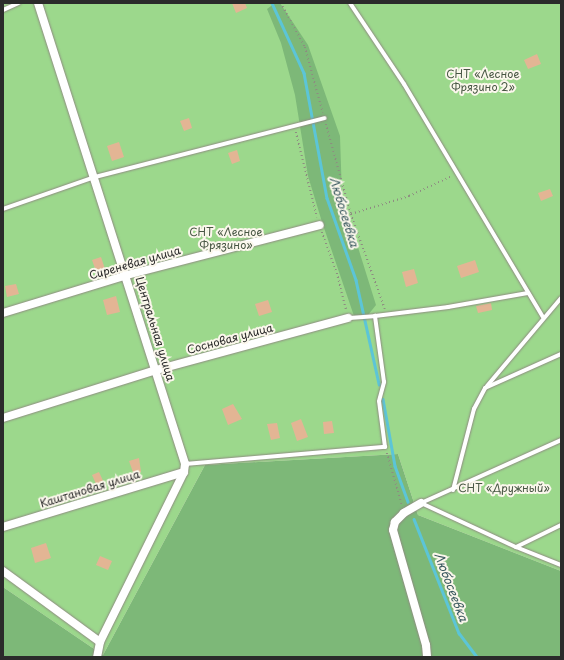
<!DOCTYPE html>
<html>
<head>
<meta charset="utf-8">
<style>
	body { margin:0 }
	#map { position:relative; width:564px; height:660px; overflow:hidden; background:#f2edd7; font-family:"Playpen Sans",sans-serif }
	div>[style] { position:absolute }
	.green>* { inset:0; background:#9cd88c }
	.forest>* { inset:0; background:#7db878 }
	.stream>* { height:2.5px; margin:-1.25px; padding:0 1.25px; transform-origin:1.25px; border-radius:1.25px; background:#5cc5d7 }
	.building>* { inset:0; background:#e3b594 }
	.path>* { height:1.5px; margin-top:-0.75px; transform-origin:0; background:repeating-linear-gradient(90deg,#8e8c81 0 1px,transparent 0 4px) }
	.roads { filter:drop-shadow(0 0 1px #8e8c81) drop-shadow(0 0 1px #8e8c81) }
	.service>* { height:4px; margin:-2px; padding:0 2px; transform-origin:2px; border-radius:2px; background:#fff }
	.minor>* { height:8px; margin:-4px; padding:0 4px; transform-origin:4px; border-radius:4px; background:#fff }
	span { translate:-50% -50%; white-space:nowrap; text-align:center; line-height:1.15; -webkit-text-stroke:4px #fbf7ec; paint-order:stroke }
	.park-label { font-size:11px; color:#475643 }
	.street-label { font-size:11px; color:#2b2b2b }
	.water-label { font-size:12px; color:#3a595f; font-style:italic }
	.frame { position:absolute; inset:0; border:4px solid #2b2b2b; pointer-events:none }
</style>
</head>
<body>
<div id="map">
	<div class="green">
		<i style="clip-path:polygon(3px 3px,561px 3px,561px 571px,418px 515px,398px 454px,205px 465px,103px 655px,3px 587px)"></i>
	</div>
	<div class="forest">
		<i style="clip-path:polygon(275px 3px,280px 3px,308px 45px,340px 136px,342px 196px,376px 305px,368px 315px,354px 316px,322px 222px,308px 176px,295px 95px,281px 43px,267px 9px)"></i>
		<i style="clip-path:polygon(398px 454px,418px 515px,561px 571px,561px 657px,3px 657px,3px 587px,103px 655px,205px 465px)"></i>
	</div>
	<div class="stream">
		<i style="left:272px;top:3px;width:77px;rotate:65.4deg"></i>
		<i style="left:304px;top:73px;width:127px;rotate:79.6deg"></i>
		<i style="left:327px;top:198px;width:87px;rotate:70.5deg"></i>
		<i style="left:356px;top:280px;width:107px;rotate:77.5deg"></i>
		<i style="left:383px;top:399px;width:68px;rotate:79.8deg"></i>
		<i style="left:395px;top:466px;width:38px;rotate:70deg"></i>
		<i style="left:414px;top:519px;width:123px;rotate:68.5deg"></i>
		<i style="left:459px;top:633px;width:30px;rotate:53deg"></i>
	</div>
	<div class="building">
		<i style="clip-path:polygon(232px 3px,245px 3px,247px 8px,236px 13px)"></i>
		<i style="clip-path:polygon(537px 54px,541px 64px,528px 69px,524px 60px)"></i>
		<i style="clip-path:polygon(189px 118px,192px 128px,184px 131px,180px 121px)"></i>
		<i style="clip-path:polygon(119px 142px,124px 157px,112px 161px,107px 146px)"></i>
		<i style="clip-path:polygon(237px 150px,240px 161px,232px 164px,228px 153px)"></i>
		<i style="clip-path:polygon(550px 189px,553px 196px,541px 201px,538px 193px)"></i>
		<i style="clip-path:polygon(101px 257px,105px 269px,96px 271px,92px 260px)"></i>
		<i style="clip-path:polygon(475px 260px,479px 272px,461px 278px,457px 266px)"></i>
		<i style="clip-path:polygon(414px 269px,418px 283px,406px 287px,402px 272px)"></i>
		<i style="clip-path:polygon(16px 284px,19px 294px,7px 297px,5px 286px)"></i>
		<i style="clip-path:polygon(116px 296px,120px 312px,107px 315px,103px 300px)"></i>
		<i style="clip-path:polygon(268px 300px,272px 312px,259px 316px,255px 304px)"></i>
		<i style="clip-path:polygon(491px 303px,492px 310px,478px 313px,476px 306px)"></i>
		<i style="clip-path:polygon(233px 404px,242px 419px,228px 425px,222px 409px)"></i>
		<i style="clip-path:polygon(301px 419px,308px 437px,297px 441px,291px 423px)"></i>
		<i style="clip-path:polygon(332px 421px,334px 433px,324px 434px,323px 422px)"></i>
		<i style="clip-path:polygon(277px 423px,280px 438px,271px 440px,267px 424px)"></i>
		<i style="clip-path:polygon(139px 458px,141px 472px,134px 475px,129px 461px)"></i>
		<i style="clip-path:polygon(99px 472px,104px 483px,97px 486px,92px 475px)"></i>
		<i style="clip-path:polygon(46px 543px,51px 558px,35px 563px,31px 548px)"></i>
		<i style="clip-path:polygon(100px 556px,112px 561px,108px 570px,96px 565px)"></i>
	</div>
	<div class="path">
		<i style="left:281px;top:3px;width:50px;rotate:61.4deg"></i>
		<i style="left:305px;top:47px;width:68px;rotate:74.7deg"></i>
		<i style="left:326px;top:124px;width:93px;rotate:74.5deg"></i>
		<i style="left:351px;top:214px;width:101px;rotate:70.3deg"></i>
		<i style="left:296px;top:132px;width:88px;rotate:76.1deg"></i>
		<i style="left:351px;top:214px;width:61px;rotate:-17.2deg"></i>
		<i style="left:409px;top:196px;width:47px;rotate:-24.9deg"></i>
		<i style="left:322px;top:232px;width:44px;rotate:69.9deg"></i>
		<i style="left:337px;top:273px;width:38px;rotate:76deg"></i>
		<i style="left:387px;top:453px;width:54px;rotate:73.9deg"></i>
	</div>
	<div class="roads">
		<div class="service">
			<i style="left:350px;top:3px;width:97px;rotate:56.3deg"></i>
			<i style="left:404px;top:84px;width:271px;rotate:59.2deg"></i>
			<i style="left:3px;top:10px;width:17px;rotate:-24deg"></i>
			<i style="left:3px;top:209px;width:97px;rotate:-19.2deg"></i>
			<i style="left:95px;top:177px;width:237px;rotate:-14.4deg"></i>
			<i style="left:348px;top:318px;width:27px;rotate:-4deg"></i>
			<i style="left:487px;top:386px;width:115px;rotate:-49.9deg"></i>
			<i style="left:185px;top:464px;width:201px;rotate:-4.9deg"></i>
			<i style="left:385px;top:447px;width:46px;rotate:-97.4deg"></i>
			<i style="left:379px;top:401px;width:20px;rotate:-75deg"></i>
			<i style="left:384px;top:382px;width:67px;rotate:-97.8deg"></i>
			<i style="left:375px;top:316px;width:74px;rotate:-7deg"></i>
			<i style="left:448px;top:307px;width:81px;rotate:-9.9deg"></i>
			<i style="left:453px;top:490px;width:84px;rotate:-75.5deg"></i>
			<i style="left:474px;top:409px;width:24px;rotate:-62deg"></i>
			<i style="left:485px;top:388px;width:83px;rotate:-24.1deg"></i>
			<i style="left:421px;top:503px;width:154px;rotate:-24.2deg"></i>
			<i style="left:421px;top:503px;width:105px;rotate:24.9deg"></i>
			<i style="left:561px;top:525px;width:50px;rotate:153.9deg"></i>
			<i style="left:516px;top:547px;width:48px;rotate:21.8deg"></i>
		</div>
		<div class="minor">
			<i style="left:38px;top:3px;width:484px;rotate:72.3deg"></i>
			<i style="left:185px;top:464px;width:8px;rotate:97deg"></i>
			<i style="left:184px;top:472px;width:190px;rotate:116.3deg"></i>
			<i style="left:100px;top:642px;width:15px;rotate:101deg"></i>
			<i style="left:3px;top:313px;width:130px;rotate:-17deg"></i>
			<i style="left:127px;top:275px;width:199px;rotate:-14.5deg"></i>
			<i style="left:3px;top:418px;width:160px;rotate:-17.4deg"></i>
			<i style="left:156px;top:370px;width:199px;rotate:-15.2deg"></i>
			<i style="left:421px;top:503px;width:20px;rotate:150deg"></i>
			<i style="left:404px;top:513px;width:13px;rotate:135deg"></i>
			<i style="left:395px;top:522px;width:8px;rotate:104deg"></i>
			<i style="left:393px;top:530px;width:120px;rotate:74deg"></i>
			<i style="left:426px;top:645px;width:12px;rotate:85deg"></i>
			<i style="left:3px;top:527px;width:189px;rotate:-16.9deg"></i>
			<i style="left:3px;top:571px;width:120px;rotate:36.2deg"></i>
		</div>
	</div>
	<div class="park-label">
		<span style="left:483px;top:81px">СНТ «Лесное<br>Фрязино 2»</span>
		<span style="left:226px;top:239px">СНТ «Лесное<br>Фрязино»</span>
		<span style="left:504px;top:488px">СНТ «Дружный»</span>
	</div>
	<div class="street-label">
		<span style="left:135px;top:263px;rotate:-16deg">Сиреневая улица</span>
		<span style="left:155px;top:329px;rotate:73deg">Центральная улица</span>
		<span style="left:230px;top:339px;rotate:-15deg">Сосновая улица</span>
		<span style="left:90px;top:489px;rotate:-17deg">Каштановая улица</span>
	</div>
	<div class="water-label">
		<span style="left:344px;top:212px;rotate:73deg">Любосеевка</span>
		<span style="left:451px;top:587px;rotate:69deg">Любосеевка</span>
	</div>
	<div class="frame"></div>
</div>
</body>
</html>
